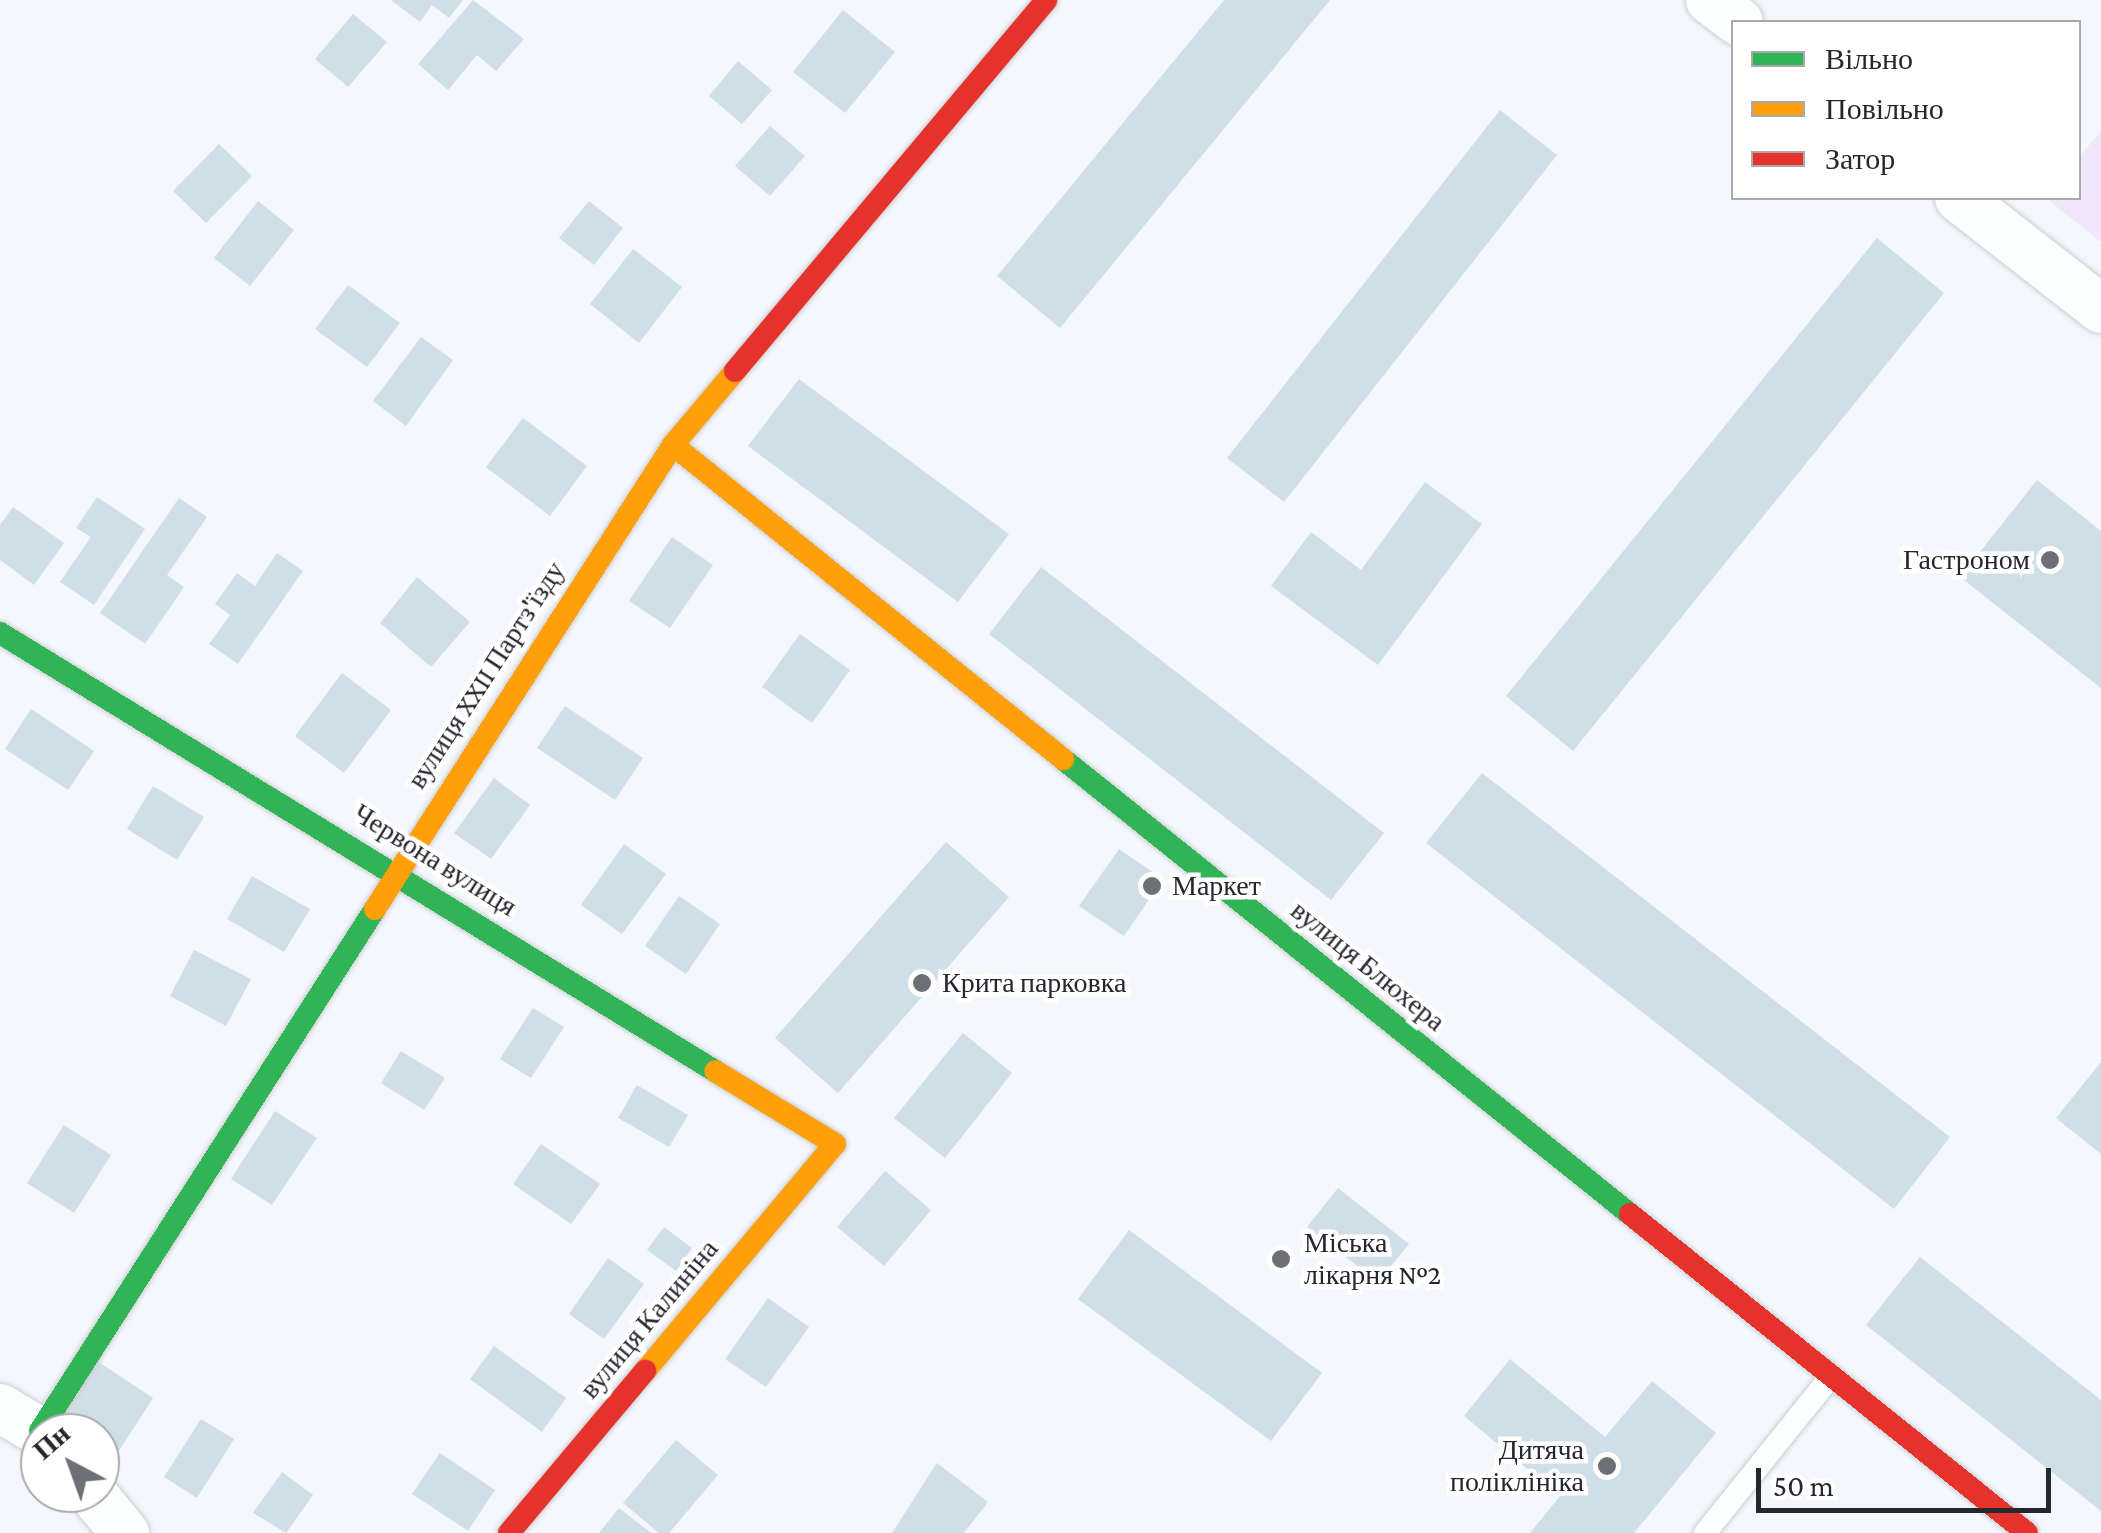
<!DOCTYPE html>
<html>
<head>
<meta charset="utf-8">
<style>
	body { margin:0 }
	#map { position:relative; width:2101px; height:1533px; overflow:hidden; background:#f4f7fb; font-family:"Crimson Pro",serif }
	div>[style] { position:absolute }
	.green>* { inset:0; background:#f1e7fa }
	.building>* { inset:0; background:#d0dee8 }
	.roads { filter:drop-shadow(0 0 2px #cbced2) drop-shadow(0 0 2px #cbced2) }
	.lane>* { height:22px; margin:-11px; padding:0 11px; transform-origin:11px; border-radius:11px; background:#fdfefe }
	.street>* { height:48px; margin:-24px; padding:0 24px; transform-origin:24px; border-radius:24px; background:#fdfefe }
	.fast>* { height:22px; margin:-11px; padding:0 11px; transform-origin:11px; border-radius:11px; background:#30b455 }
	.slow>* { height:22px; margin:-11px; padding:0 11px; transform-origin:11px; border-radius:11px; background:#ff9f0a }
	.jam>* { height:22px; margin:-11px; padding:0 11px; transform-origin:11px; border-radius:11px; background:#e5322d }
	.dots>* { width:28px; height:28px; translate:-50% -50%; box-sizing:border-box; border:5px solid #fff; border-radius:50% }
	span { translate:-50% -50%; white-space:nowrap; text-align:center; line-height:1.15; -webkit-text-stroke:9px #fff; paint-order:stroke }
	.poi-label { font-size:28px; color:#24272c }
	.right { translate:-100% -50%; text-align:right }
	.left { translate:0 -50%; text-align:left }
	.street-label { font-size:28px; color:#24272c }
	.legend { position:absolute; left:1731px; top:20px; width:350px; height:180px; box-sizing:border-box; background:#fff; border:2px solid #a7a9ab; margin:0; padding:12px 18px; list-style:none; font-size:30px; color:#24272c }
	.legend li { display:flex; align-items:center; gap:20px; height:50px }
	.legend b { width:50px; border:2px solid #a7a9ab }
	.north { position:absolute; left:20px; top:1413px; width:100px; height:100px; box-sizing:border-box; background:#fff; border:2px solid #a7a9ab; border-radius:50%; rotate:319deg; font-size:28px; font-weight:700; line-height:40px; text-align:center; color:#24272c }
	.north::after { content:''; display:block; margin:auto; width:35px; height:45px; background:#6d7074; clip-path:polygon(50% 0,100% 100%,50% 72%,0 100%) }
	.scale { position:absolute; left:1756px; top:1468px; width:295px; height:45px; box-sizing:border-box; border:5px solid #24272c; border-top:0; padding-left:12px; font-size:30px; line-height:35px; white-space:nowrap; color:#24272c; -webkit-text-stroke:8px #fff; paint-order:stroke }
</style>
</head>
<body>
<div id="map">
	<div class="green">
		<i style="clip-path:polygon(2101px 130px,2101px 242px,2046px 198px,2078px 198px,2079px 158px)"></i>
	</div>
	<div class="building">
		<i style="clip-path:polygon(391px 0,463px 0,449px 18px,432px 5px,420px 22px)"></i>
		<i style="clip-path:polygon(473px 0,524px 39px,496px 71px,477px 55px,448px 90px,418px 64px)"></i>
		<i style="clip-path:polygon(1224px 0,1330px 0,1060px 328px,997px 276px)"></i>
		<i style="clip-path:polygon(843px 10px,895px 52px,845px 113px,793px 72px)"></i>
		<i style="clip-path:polygon(353px 14px,387px 42px,348px 87px,315px 59px)"></i>
		<i style="clip-path:polygon(738px 61px,772px 90px,742px 124px,709px 96px)"></i>
		<i style="clip-path:polygon(1500px 110px,1557px 155px,1284px 502px,1227px 458px)"></i>
		<i style="clip-path:polygon(770px 126px,805px 156px,770px 196px,735px 166px)"></i>
		<i style="clip-path:polygon(219px 144px,252px 176px,206px 223px,173px 191px)"></i>
		<i style="clip-path:polygon(258px 201px,294px 230px,250px 286px,214px 258px)"></i>
		<i style="clip-path:polygon(589px 201px,623px 228px,594px 265px,559px 238px)"></i>
		<i style="clip-path:polygon(1877px 238px,1944px 293px,1573px 751px,1506px 696px)"></i>
		<i style="clip-path:polygon(633px 249px,682px 287px,639px 343px,590px 304px)"></i>
		<i style="clip-path:polygon(348px 285px,400px 323px,367px 367px,315px 329px)"></i>
		<i style="clip-path:polygon(421px 337px,453px 360px,406px 426px,373px 401px)"></i>
		<i style="clip-path:polygon(799px 379px,1009px 534px,958px 602px,748px 446px)"></i>
		<i style="clip-path:polygon(523px 418px,587px 466px,550px 516px,486px 467px)"></i>
		<i style="clip-path:polygon(2037px 480px,2101px 531px,2101px 688px,1960px 577px)"></i>
		<i style="clip-path:polygon(1425px 482px,1482px 524px,1378px 665px,1271px 586px,1311px 532px,1361px 570px)"></i>
		<i style="clip-path:polygon(97px 497px,145px 529px,94px 605px,60px 582px,91px 537px,76px 528px)"></i>
		<i style="clip-path:polygon(179px 498px,207px 517px,167px 575px,184px 587px,145px 644px,100px 613px)"></i>
		<i style="clip-path:polygon(13px 507px,64px 543px,34px 585px,0 560px,0 525px)"></i>
		<i style="clip-path:polygon(672px 537px,713px 565px,670px 628px,629px 601px)"></i>
		<i style="clip-path:polygon(277px 553px,303px 571px,238px 664px,209px 644px,230px 615px,215px 604px,237px 573px,255px 586px)"></i>
		<i style="clip-path:polygon(1041px 567px,1384px 833px,1331px 900px,989px 634px)"></i>
		<i style="clip-path:polygon(417px 577px,470px 622px,431px 667px,380px 623px)"></i>
		<i style="clip-path:polygon(800px 634px,850px 670px,812px 723px,762px 687px)"></i>
		<i style="clip-path:polygon(342px 673px,391px 710px,344px 773px,295px 736px)"></i>
		<i style="clip-path:polygon(565px 706px,643px 758px,615px 800px,537px 748px)"></i>
		<i style="clip-path:polygon(31px 709px,94px 751px,68px 790px,5px 749px)"></i>
		<i style="clip-path:polygon(1482px 773px,1950px 1137px,1894px 1209px,1426px 843px)"></i>
		<i style="clip-path:polygon(494px 778px,530px 805px,491px 859px,454px 833px)"></i>
		<i style="clip-path:polygon(153px 786px,204px 817px,177px 860px,127px 829px)"></i>
		<i style="clip-path:polygon(946px 842px,1009px 897px,838px 1093px,775px 1038px)"></i>
		<i style="clip-path:polygon(624px 844px,666px 874px,622px 934px,581px 905px)"></i>
		<i style="clip-path:polygon(1119px 849px,1163px 879px,1124px 936px,1079px 906px)"></i>
		<i style="clip-path:polygon(252px 876px,310px 909px,284px 952px,227px 919px)"></i>
		<i style="clip-path:polygon(679px 896px,720px 924px,686px 974px,645px 946px)"></i>
		<i style="clip-path:polygon(194px 950px,251px 979px,226px 1026px,170px 996px)"></i>
		<i style="clip-path:polygon(533px 1008px,564px 1027px,531px 1078px,500px 1059px)"></i>
		<i style="clip-path:polygon(963px 1033px,1012px 1073px,945px 1158px,894px 1118px)"></i>
		<i style="clip-path:polygon(401px 1051px,445px 1078px,424px 1110px,381px 1083px)"></i>
		<i style="clip-path:polygon(2101px 1062px,2101px 1154px,2056px 1118px)"></i>
		<i style="clip-path:polygon(637px 1085px,688px 1115px,669px 1147px,618px 1118px)"></i>
		<i style="clip-path:polygon(275px 1111px,317px 1138px,272px 1205px,231px 1179px)"></i>
		<i style="clip-path:polygon(64px 1125px,111px 1155px,74px 1213px,27px 1183px)"></i>
		<i style="clip-path:polygon(541px 1144px,600px 1184px,571px 1224px,513px 1184px)"></i>
		<i style="clip-path:polygon(885px 1171px,931px 1210px,884px 1266px,837px 1227px)"></i>
		<i style="clip-path:polygon(1338px 1188px,1409px 1244px,1378px 1282px,1307px 1227px)"></i>
		<i style="clip-path:polygon(664px 1227px,692px 1248px,676px 1271px,647px 1250px)"></i>
		<i style="clip-path:polygon(1129px 1230px,1322px 1373px,1271px 1441px,1078px 1299px)"></i>
		<i style="clip-path:polygon(1920px 1257px,2101px 1400px,2101px 1511px,1866px 1325px)"></i>
		<i style="clip-path:polygon(608px 1258px,644px 1284px,604px 1339px,569px 1314px)"></i>
		<i style="clip-path:polygon(768px 1298px,809px 1327px,766px 1387px,725px 1359px)"></i>
		<i style="clip-path:polygon(494px 1346px,566px 1398px,542px 1432px,470px 1379px)"></i>
		<i style="clip-path:polygon(1510px 1359px,1605px 1437px,1652px 1381px,1716px 1433px,1634px 1533px,1530px 1533px,1560px 1496px,1464px 1416px)"></i>
		<i style="clip-path:polygon(97px 1361px,153px 1398px,119px 1451px,63px 1415px)"></i>
		<i style="clip-path:polygon(201px 1419px,234px 1439px,197px 1498px,164px 1477px)"></i>
		<i style="clip-path:polygon(676px 1440px,718px 1475px,669px 1533px,659px 1533px,623px 1503px)"></i>
		<i style="clip-path:polygon(440px 1453px,495px 1490px,468px 1531px,412px 1494px)"></i>
		<i style="clip-path:polygon(937px 1463px,988px 1502px,964px 1533px,892px 1533px)"></i>
		<i style="clip-path:polygon(282px 1472px,313px 1495px,286px 1533px,253px 1513px)"></i>
		<i style="clip-path:polygon(619px 1508px,651px 1533px,599px 1533px)"></i>
	</div>
	<div class="roads">
		<div class="lane">
			<i style="left:1705px;top:1533px;width:198px;rotate:-51.2deg"></i>
		</div>
		<div class="street">
			<i style="left:1710px;top:0;width:36px;rotate:37deg"></i>
			<i style="left:1959px;top:198px;width:180px;rotate:38deg"></i>
			<i style="left:0;top:1408px;width:49px;rotate:30.8deg"></i>
			<i style="left:92px;top:1493px;width:52px;rotate:50.5deg"></i>
		</div>
		<div class="fast">
			<i style="left:0;top:633px;width:838px;rotate:31.49deg"></i>
			<i style="left:1063px;top:759px;width:727px;rotate:38.75deg"></i>
			<i style="left:40px;top:1431px;width:620px;rotate:-57.31deg"></i>
		</div>
		<div class="slow">
			<i style="left:673px;top:445px;width:501px;rotate:38.84deg"></i>
			<i style="left:375px;top:909px;width:551px;rotate:-57.29deg"></i>
			<i style="left:673px;top:445px;width:97px;rotate:-50deg"></i>
			<i style="left:645px;top:1371px;width:296px;rotate:-50.1deg"></i>
			<i style="left:835px;top:1144px;width:140px;rotate:-148.7deg"></i>
		</div>
		<div class="jam">
			<i style="left:735px;top:371px;width:484px;rotate:-50deg"></i>
			<i style="left:1630px;top:1214px;width:509px;rotate:38.78deg"></i>
			<i style="left:509px;top:1533px;width:212px;rotate:-50deg"></i>
		</div>
	</div>
	<div class="dots">
		<i style="left:2050px;top:560px;background:#6d7074"></i>
		<i style="left:1152px;top:886px;background:#6d7074"></i>
		<i style="left:922px;top:983px;background:#6d7074"></i>
		<i style="left:1281px;top:1259px;background:#6d7074"></i>
		<i style="left:1607px;top:1466px;background:#6d7074"></i>
	</div>
	<div class="poi-label">
		<span class="right" style="left:2030px;top:560px">Гастроном</span>
		<span class="left" style="left:1172px;top:886px">Маркет</span>
		<span class="left" style="left:942px;top:983px">Крита парковка</span>
		<span class="left" style="left:1304px;top:1259px">Міська<br>лікарня №2</span>
		<span class="right" style="left:1584px;top:1466px">Дитяча<br>поліклініка</span>
	</div>
	<div class="street-label">
		<span style="left:486px;top:675px;rotate:-57deg">вулиця XXII Партз'їзду</span>
		<span style="left:435px;top:860px;rotate:32deg">Червона вулиця</span>
		<span style="left:1368px;top:966px;rotate:39deg">вулиця Блюхера</span>
		<span style="left:649px;top:1319px;rotate:-50deg">вулиця Калиніна</span>
	</div>
	<ul class="legend">
	<li><b style="height:12px;background:#30b455"></b>Вільно</li>
	<li><b style="height:12px;background:#ff9f0a"></b>Повільно</li>
	<li><b style="height:12px;background:#e5322d"></b>Затор</li>
	</ul>
	<div class="north">Пн</div>
	<div class="scale">50 m</div>
</div>
</body>
</html>
